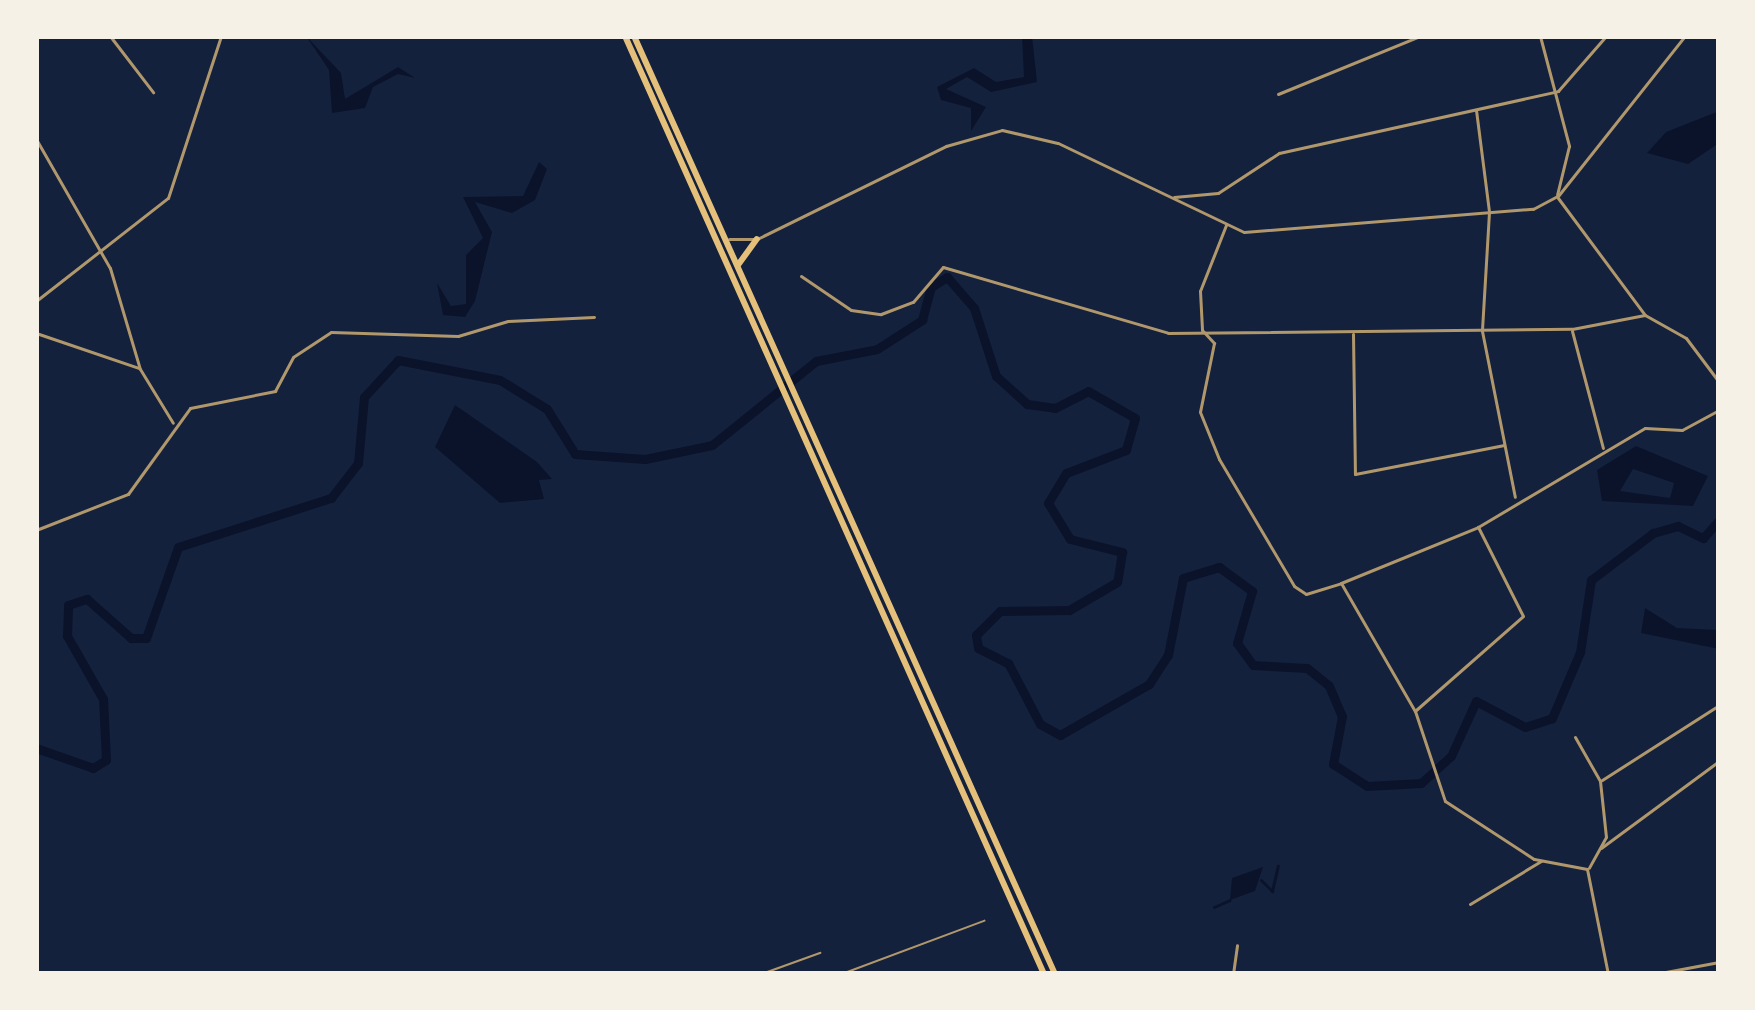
<!DOCTYPE html>
<html>
<head>
<meta charset="utf-8">
<style>
	body { margin:0 }
	#map { position:relative; width:1755px; height:1010px; overflow:hidden; background:#14213d; font-family:Manrope,sans-serif }
	div>[style] { position:absolute }
	.water>* { inset:0; background:#0b132b }
	.stream>* { height:3px; margin:-1.5px; padding:0 1.5px; transform-origin:1.5px; border-radius:1.5px; background:#0b132b }
	.river>* { height:9px; margin:-4.5px; padding:0 4.5px; transform-origin:4.5px; border-radius:4.5px; background:#0b132b }
	.service>* { height:1.5px; margin:-0.75px; padding:0 0.75px; transform-origin:0.75px; border-radius:0.75px; background:#b1986c }
	.minor>* { height:3px; margin:-1.5px; padding:0 1.5px; transform-origin:1.5px; border-radius:1.5px; background:#b1986c }
	.tertiary>* { height:3px; margin:-1.5px; padding:0 1.5px; transform-origin:1.5px; border-radius:1.5px; background:#b1986c }
	.trunk>* { height:6px; margin:-3px; padding:0 3px; transform-origin:3px; border-radius:3px; background:#e5c07b }
	span { translate:-50% -50%; white-space:nowrap; text-align:center; line-height:1.15; -webkit-text-stroke:9px #f6f1e7; paint-order:stroke }
	.frame { position:absolute; inset:0; border:39px solid #f6f1e7; pointer-events:none }
</style>
</head>
<body>
<div id="map">
	<div class="water">
		<i style="clip-path:polygon(306px 36px,341px 73px,345px 99px,398px 67px,415px 78px,398px 74px,373px 87px,365px 108px,332px 113px,329px 70px)"></i>
		<i style="clip-path:polygon(1022px 36px,1032px 36px,1037px 82px,991px 92px,967px 77px,946px 89px,986px 107px,971px 131px,971px 108px,941px 100px,937px 87px,974px 68px,996px 82px,1024px 77px)"></i>
		<i style="clip-path:polygon(1719px 111px,1719px 143px,1688px 164px,1647px 153px,1666px 132px)"></i>
		<i style="clip-path:polygon(539px 162px,547px 169px,535px 200px,512px 213px,475px 202px,492px 232px,475px 301px,465px 317px,443px 315px,437px 283px,451px 306px,466px 304px,466px 255px,483px 238px,463px 197px,523px 196px)"></i>
		<i style="clip-path:polygon(455px 405px,537px 462px,552px 479px,539px 480px,544px 499px,500px 503px,435px 447px)"></i>
		<i style="clip-path:polygon(evenodd,1636px 446px,1708px 476px,1693px 506px,1602px 501px,1597px 470px,1636px 446px,1633px 469px,1674px 483px,1670px 498px,1620px 491px,1633px 469px)"></i>
		<i style="clip-path:polygon(1645px 608px,1677px 628px,1719px 630px,1719px 649px,1641px 633px)"></i>
		<i style="clip-path:polygon(1263px 867px,1255px 891px,1230px 900px,1232px 878px)"></i>
	</div>
	<div class="stream">
		<i style="left:1261px;top:880px;width:16px;rotate:45deg"></i>
		<i style="left:1272px;top:891px;width:26px;rotate:-77deg"></i>
		<i style="left:1214px;top:907px;width:17px;rotate:-24deg"></i>
	</div>
	<div class="river">
		<i style="left:36px;top:748px;width:60px;rotate:19.3deg"></i>
		<i style="left:93px;top:768px;width:15px;rotate:-32deg"></i>
		<i style="left:106px;top:760px;width:61px;rotate:-92.8deg"></i>
		<i style="left:103px;top:699px;width:73px;rotate:-119.7deg"></i>
		<i style="left:67px;top:636px;width:31px;rotate:-88deg"></i>
		<i style="left:68px;top:605px;width:20px;rotate:-18deg"></i>
		<i style="left:87px;top:599px;width:59px;rotate:41.6deg"></i>
		<i style="left:131px;top:638px;width:15px"></i>
		<i style="left:146px;top:638px;width:96px;rotate:-70.6deg"></i>
		<i style="left:178px;top:547px;width:161px;rotate:-17.8deg"></i>
		<i style="left:331px;top:498px;width:44px;rotate:-52.4deg"></i>
		<i style="left:358px;top:463px;width:66px;rotate:-84.8deg"></i>
		<i style="left:364px;top:397px;width:50px;rotate:-47.4deg"></i>
		<i style="left:398px;top:360px;width:104px;rotate:11.1deg"></i>
		<i style="left:500px;top:380px;width:55px;rotate:31.7deg"></i>
		<i style="left:547px;top:409px;width:53px;rotate:58.1deg"></i>
		<i style="left:575px;top:454px;width:70px;rotate:4.1deg"></i>
		<i style="left:645px;top:459px;width:68px;rotate:-11.8deg"></i>
		<i style="left:712px;top:445px;width:134px;rotate:-38.9deg"></i>
		<i style="left:816px;top:361px;width:62px;rotate:-11.1deg"></i>
		<i style="left:877px;top:349px;width:54px;rotate:-32.8deg"></i>
		<i style="left:922px;top:320px;width:34px;rotate:-75deg"></i>
		<i style="left:931px;top:287px;width:19px;rotate:-32deg"></i>
		<i style="left:947px;top:277px;width:41px;rotate:48.9deg"></i>
		<i style="left:974px;top:308px;width:71px;rotate:72.1deg"></i>
		<i style="left:996px;top:376px;width:42px;rotate:42.1deg"></i>
		<i style="left:1027px;top:404px;width:28px;rotate:8deg"></i>
		<i style="left:1055px;top:408px;width:37px;rotate:-27deg"></i>
		<i style="left:1088px;top:391px;width:54px;rotate:29.9deg"></i>
		<i style="left:1135px;top:418px;width:33px;rotate:106deg"></i>
		<i style="left:1126px;top:450px;width:64px;rotate:159deg"></i>
		<i style="left:1066px;top:473px;width:35px;rotate:121deg"></i>
		<i style="left:1048px;top:503px;width:42px;rotate:58.6deg"></i>
		<i style="left:1070px;top:539px;width:54px;rotate:14deg"></i>
		<i style="left:1122px;top:552px;width:30px;rotate:99deg"></i>
		<i style="left:1117px;top:582px;width:56px;rotate:149.7deg"></i>
		<i style="left:1069px;top:610px;width:69px;rotate:179.2deg"></i>
		<i style="left:1000px;top:611px;width:34px;rotate:135deg"></i>
		<i style="left:976px;top:635px;width:13px;rotate:81deg"></i>
		<i style="left:978px;top:648px;width:34px;rotate:27deg"></i>
		<i style="left:1008px;top:663px;width:69px;rotate:62.3deg"></i>
		<i style="left:1040px;top:724px;width:23px;rotate:29deg"></i>
		<i style="left:1060px;top:735px;width:103px;rotate:-29.8deg"></i>
		<i style="left:1149px;top:684px;width:35px;rotate:-57deg"></i>
		<i style="left:1168px;top:655px;width:78px;rotate:-79deg"></i>
		<i style="left:1183px;top:578px;width:38px;rotate:-17deg"></i>
		<i style="left:1219px;top:567px;width:41px;rotate:36deg"></i>
		<i style="left:1252px;top:591px;width:54px;rotate:106.1deg"></i>
		<i style="left:1237px;top:643px;width:27px;rotate:54deg"></i>
		<i style="left:1253px;top:665px;width:54px;rotate:3.2deg"></i>
		<i style="left:1307px;top:668px;width:28px;rotate:39deg"></i>
		<i style="left:1329px;top:686px;width:33px;rotate:67deg"></i>
		<i style="left:1342px;top:716px;width:49px;rotate:100.6deg"></i>
		<i style="left:1333px;top:764px;width:40px;rotate:32.9deg"></i>
		<i style="left:1367px;top:786px;width:54px;rotate:-3.2deg"></i>
		<i style="left:1421px;top:783px;width:40px;rotate:-42deg"></i>
		<i style="left:1451px;top:756px;width:60px;rotate:-65.6deg"></i>
		<i style="left:1476px;top:701px;width:55px;rotate:28deg"></i>
		<i style="left:1525px;top:727px;width:28px;rotate:-18deg"></i>
		<i style="left:1552px;top:718px;width:72px;rotate:-67deg"></i>
		<i style="left:1580px;top:652px;width:73px;rotate:-81.3deg"></i>
		<i style="left:1591px;top:580px;width:78px;rotate:-37.2deg"></i>
		<i style="left:1653px;top:533px;width:26px;rotate:-16deg"></i>
		<i style="left:1678px;top:526px;width:28px;rotate:26deg"></i>
		<i style="left:1703px;top:538px;width:24px;rotate:-48deg"></i>
	</div>
	<div class="service">
		<i style="left:762px;top:974px;width:62px;rotate:-19.9deg"></i>
		<i style="left:842px;top:974px;width:152px;rotate:-20.5deg"></i>
		<i style="left:990px;top:974px;width:2px;rotate:-27deg"></i>
	</div>
	<div class="minor">
		<i style="left:110px;top:36px;width:71px;rotate:52.5deg"></i>
		<i style="left:1540px;top:36px;width:114px;rotate:75.2deg"></i>
		<i style="left:1569px;top:146px;width:50px;rotate:103.8deg"></i>
		<i style="left:1278px;top:94px;width:153px;rotate:-22.2deg"></i>
		<i style="left:1476px;top:110px;width:103px;rotate:82.7deg"></i>
		<i style="left:1489px;top:212px;width:119px;rotate:93.4deg"></i>
		<i style="left:1482px;top:331px;width:169px;rotate:78.8deg"></i>
		<i style="left:36px;top:139px;width:149px;rotate:60.2deg"></i>
		<i style="left:110px;top:268px;width:105px;rotate:73.5deg"></i>
		<i style="left:140px;top:369px;width:63px;rotate:58.6deg"></i>
		<i style="left:1558px;top:196px;width:204px;rotate:-51.6deg"></i>
		<i style="left:1174px;top:197px;width:44px;rotate:-5.2deg"></i>
		<i style="left:1218px;top:193px;width:73px;rotate:-33.3deg"></i>
		<i style="left:1279px;top:153px;width:286px;rotate:-12.5deg"></i>
		<i style="left:1558px;top:91px;width:73px;rotate:-48.9deg"></i>
		<i style="left:1558px;top:198px;width:146px;rotate:53.4deg"></i>
		<i style="left:1645px;top:315px;width:47px;rotate:29.3deg"></i>
		<i style="left:1686px;top:338px;width:55px;rotate:53.1deg"></i>
		<i style="left:801px;top:276px;width:60px;rotate:34.2deg"></i>
		<i style="left:851px;top:310px;width:30px;rotate:8deg"></i>
		<i style="left:881px;top:314px;width:34px;rotate:-21deg"></i>
		<i style="left:913px;top:302px;width:46px;rotate:-49.4deg"></i>
		<i style="left:943px;top:267px;width:234px;rotate:16.3deg"></i>
		<i style="left:1168px;top:333px;width:404px;rotate:-0.6deg"></i>
		<i style="left:1572px;top:329px;width:74px;rotate:-10.9deg"></i>
		<i style="left:1572px;top:331px;width:121px;rotate:75.2deg"></i>
		<i style="left:36px;top:333px;width:109px;rotate:18.8deg"></i>
		<i style="left:1353px;top:334px;width:140px;rotate:89.2deg"></i>
		<i style="left:1355px;top:474px;width:152px;rotate:-11deg"></i>
		<i style="left:36px;top:530px;width:99px;rotate:-21.4deg"></i>
		<i style="left:128px;top:494px;width:106px;rotate:-54.2deg"></i>
		<i style="left:190px;top:408px;width:87px;rotate:-11.3deg"></i>
		<i style="left:275px;top:391px;width:38px;rotate:-62deg"></i>
		<i style="left:293px;top:357px;width:45px;rotate:-33.3deg"></i>
		<i style="left:331px;top:332px;width:127px;rotate:1.8deg"></i>
		<i style="left:458px;top:336px;width:52px;rotate:-16.7deg"></i>
		<i style="left:508px;top:321px;width:86px;rotate:-2.7deg"></i>
		<i style="left:1341px;top:583px;width:148px;rotate:-22.2deg"></i>
		<i style="left:1478px;top:527px;width:194px;rotate:-30.7deg"></i>
		<i style="left:1645px;top:428px;width:37px;rotate:3deg"></i>
		<i style="left:1682px;top:430px;width:42px;rotate:-28.4deg"></i>
		<i style="left:1416px;top:710px;width:142px;rotate:-41.3deg"></i>
		<i style="left:1523px;top:616px;width:100px;rotate:-116.8deg"></i>
		<i style="left:1575px;top:737px;width:51px;rotate:60.4deg"></i>
		<i style="left:1600px;top:781px;width:56px;rotate:83.9deg"></i>
		<i style="left:1606px;top:837px;width:35px;rotate:119deg"></i>
		<i style="left:1602px;top:780px;width:135px;rotate:-32.6deg"></i>
		<i style="left:1717px;top:814px;width:4px;rotate:63deg"></i>
		<i style="left:1601px;top:848px;width:147px;rotate:-36.4deg"></i>
		<i style="left:1470px;top:904px;width:83px;rotate:-31.2deg"></i>
		<i style="left:1233px;top:974px;width:29px;rotate:-82deg"></i>
		<i style="left:1655px;top:974px;width:65px;rotate:-10.6deg"></i>
	</div>
	<div class="tertiary">
		<i style="left:1226px;top:225px;width:71px;rotate:111.5deg"></i>
		<i style="left:1200px;top:291px;width:39px;rotate:87deg"></i>
		<i style="left:1202px;top:330px;width:18px;rotate:47deg"></i>
		<i style="left:1214px;top:343px;width:70px;rotate:101.5deg"></i>
		<i style="left:1200px;top:412px;width:51px;rotate:68deg"></i>
		<i style="left:1219px;top:459px;width:147px;rotate:59.4deg"></i>
		<i style="left:1294px;top:586px;width:14px;rotate:34deg"></i>
		<i style="left:1306px;top:594px;width:37px;rotate:-17deg"></i>
		<i style="left:1341px;top:583px;width:148px;rotate:60deg"></i>
		<i style="left:1415px;top:711px;width:95px;rotate:71.6deg"></i>
		<i style="left:1445px;top:801px;width:106px;rotate:33.1deg"></i>
		<i style="left:1534px;top:859px;width:54px;rotate:10.7deg"></i>
		<i style="left:1587px;top:869px;width:107px;rotate:78.7deg"></i>
		<i style="left:729px;top:239px;width:28px"></i>
		<i style="left:757px;top:239px;width:211px;rotate:-26.2deg"></i>
		<i style="left:946px;top:146px;width:58px;rotate:-15.9deg"></i>
		<i style="left:1002px;top:130px;width:57px;rotate:13.1deg"></i>
		<i style="left:1058px;top:143px;width:206px;rotate:25.6deg"></i>
		<i style="left:1244px;top:232px;width:290px;rotate:-4.6deg"></i>
		<i style="left:1533px;top:209px;width:26px;rotate:-28deg"></i>
		<i style="left:36px;top:301px;width:167px;rotate:-38deg"></i>
		<i style="left:168px;top:198px;width:170px;rotate:-71.9deg"></i>
	</div>
	<div class="trunk">
		<i style="left:625px;top:36px;width:1027px;rotate:65.93deg"></i>
		<i style="left:634px;top:36px;width:1028px;rotate:65.83deg"></i>
		<i style="left:738px;top:265px;width:32px;rotate:-54deg"></i>
	</div>
	<div class="frame"></div>
</div>
</body>
</html>
